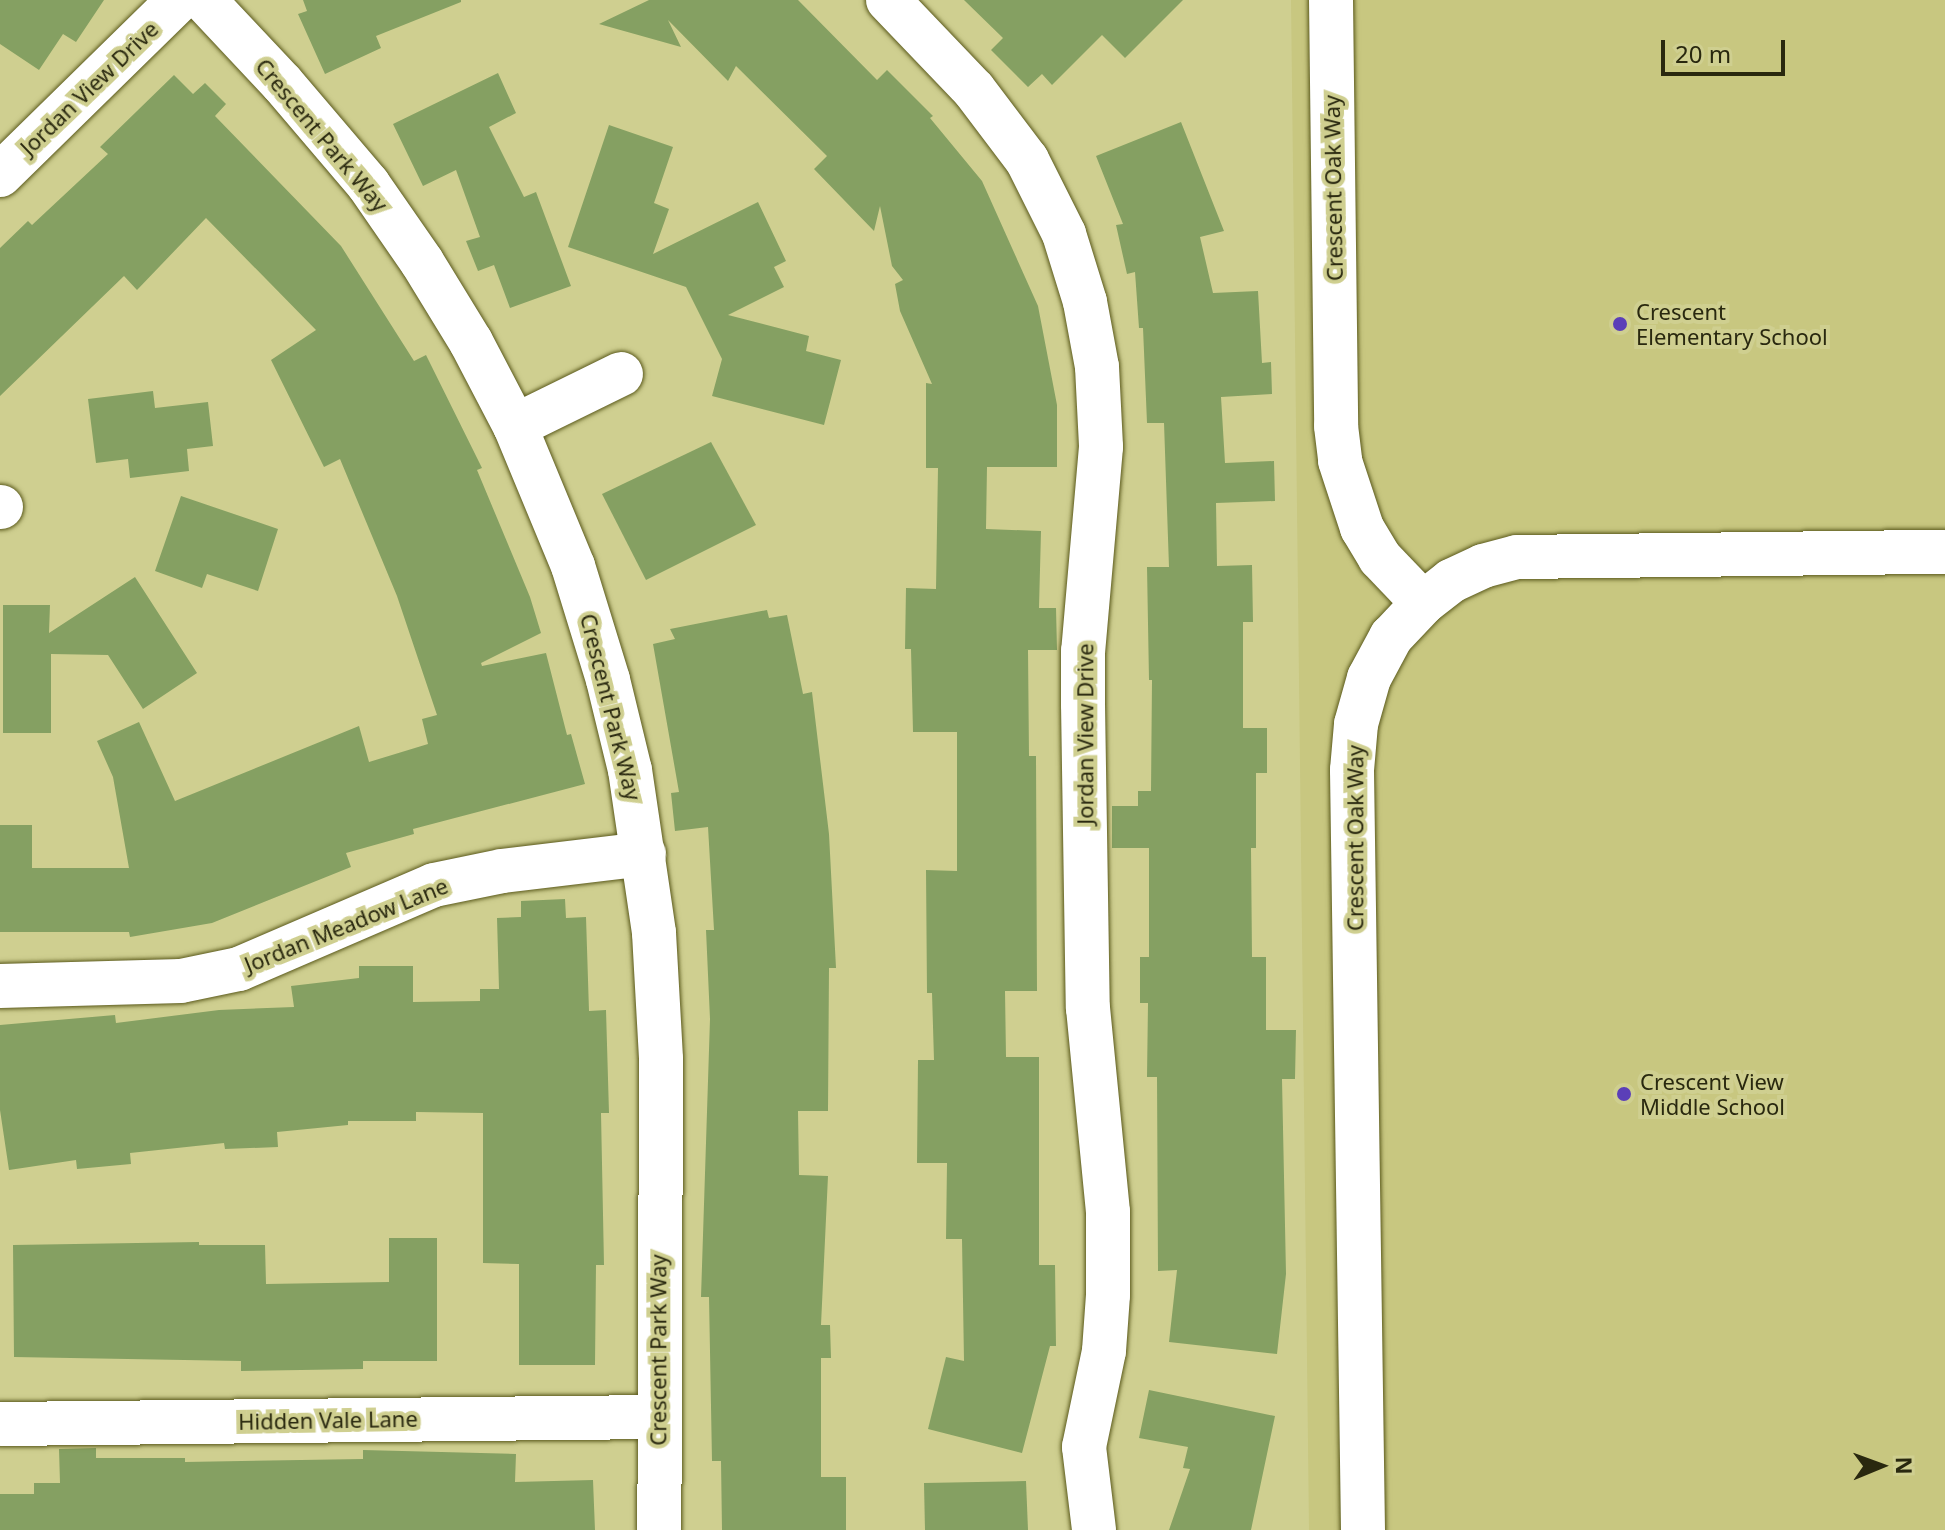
<!DOCTYPE html>
<html>
<head>
<meta charset="utf-8">
<style>
	body { margin:0 }
	#map { position:relative; width:1945px; height:1530px; overflow:hidden; background:#cfcf90; font-family:"Noto Sans",sans-serif }
	div>[style] { position:absolute }
	.built>* { inset:0; background:#c8c780 }
	.building>* { inset:0; background:#85a062 }
	.roads { filter:drop-shadow(0 0 2px #5b5a1c) drop-shadow(0 0 2px #5b5a1c) }
	.minor>* { height:44px; margin:-22px; padding:0 22px; transform-origin:22px; border-radius:22px; background:#fff }
	.dots>* { width:22px; height:22px; translate:-50% -50%; box-sizing:border-box; border:4px solid #cfcf90; border-radius:50% }
	span { translate:-50% -50%; white-space:nowrap; text-align:center; line-height:1.15; -webkit-text-stroke:8px #cfcf90; paint-order:stroke }
	.street-label { font-size:22px; color:#29280f }
	.poi-label { font-size:22px; color:#29280f }
	.left { translate:0 -50%; text-align:left }
	.north { position:absolute; left:1841px; top:1426px; width:80px; height:80px; -webkit-text-stroke:6px #cfcf90; paint-order:stroke; rotate:89deg; font-size:22px; font-weight:700; line-height:32px; text-align:center; color:#29280f }
	.north::after { content:''; display:block; margin:auto; width:28px; height:36px; background:#29280f; clip-path:polygon(50% 0,100% 100%,50% 72%,0 100%) }
	.scale { position:absolute; left:1661px; top:40px; width:124px; height:36px; box-sizing:border-box; border:4px solid #29280f; border-top:0; padding-left:10px; font-size:24px; line-height:28px; white-space:nowrap; color:#29280f; -webkit-text-stroke:6px #cfcf90; paint-order:stroke }
</style>
</head>
<body>
<div id="map">
	<div class="built">
		<i style="clip-path:polygon(1291px 0,1945px 0,1945px 1530px,1309px 1530px)"></i>
	</div>
	<div class="building">
		<i style="clip-path:polygon(0 0,104px 0,76px 42px,63px 34px,39px 70px,0 44px)"></i>
		<i style="clip-path:polygon(303px 0,461px 0,461px 2px,376px 36px,381px 48px,325px 74px,298px 14px,307px 11px)"></i>
		<i style="clip-path:polygon(649px 0,798px 0,877px 80px,887px 70px,933px 116px,930px 118px,982px 181px,1038px 306px,1057px 405px,1057px 467px,987px 467px,986px 529px,1041px 531px,1039px 608px,1056px 608px,1057px 650px,1028px 650px,1029px 756px,1036px 756px,1037px 991px,1005px 991px,1006px 1057px,1039px 1057px,1039px 1265px,1055px 1265px,1056px 1346px,1050px 1346px,1022px 1453px,928px 1429px,946px 1357px,964px 1361px,962px 1239px,946px 1239px,947px 1163px,917px 1163px,918px 1060px,934px 1060px,932px 993px,927px 993px,926px 870px,957px 871px,957px 732px,913px 732px,911px 649px,905px 649px,906px 588px,936px 589px,938px 468px,926px 468px,926px 383px,932px 384px,900px 311px,895px 284px,903px 280px,892px 266px,880px 206px,874px 231px,814px 169px,827px 156px,736px 66px,728px 81px,668px 20px,681px 47px,599px 24px)"></i>
		<i style="clip-path:polygon(964px 0,1183px 0,1125px 58px,1102px 35px,1052px 85px,1042px 74px,1028px 87px,991px 50px,1003px 38px)"></i>
		<i style="clip-path:polygon(498px 73px,516px 113px,489px 127px,524px 197px,536px 192px,571px 286px,510px 308px,494px 265px,478px 271px,466px 241px,480px 237px,456px 170px,423px 186px,393px 124px)"></i>
		<i style="clip-path:polygon(174px 75px,193px 94px,205px 83px,226px 104px,215px 116px,341px 246px,414px 361px,426px 355px,482px 468px,477px 470px,530px 597px,541px 633px,481px 663px,482px 666px,546px 653px,567px 735px,571px 734px,585px 784px,413px 829px,414px 834px,346px 853px,351px 867px,212px 923px,130px 937px,129px 932px,0 932px,0 825px,32px 825px,32px 868px,129px 868px,113px 777px,97px 741px,139px 722px,175px 801px,359px 726px,369px 762px,428px 744px,422px 719px,437px 715px,397px 596px,340px 459px,324px 467px,271px 360px,316px 330px,206px 218px,137px 290px,124px 276px,0 396px,0 248px,28px 221px,32px 225px,108px 154px,100px 147px)"></i>
		<i style="clip-path:polygon(1181px 122px,1224px 231px,1200px 237px,1213px 293px,1258px 291px,1262px 363px,1271px 362px,1272px 394px,1221px 397px,1225px 463px,1274px 461px,1275px 501px,1216px 503px,1217px 566px,1252px 565px,1253px 622px,1243px 622px,1243px 728px,1267px 728px,1267px 773px,1256px 773px,1256px 848px,1251px 848px,1252px 957px,1266px 957px,1266px 1030px,1296px 1030px,1295px 1079px,1282px 1079px,1286px 1274px,1277px 1354px,1169px 1342px,1177px 1270px,1158px 1271px,1157px 1077px,1147px 1077px,1148px 1003px,1140px 1003px,1140px 957px,1149px 957px,1149px 848px,1112px 848px,1112px 806px,1138px 806px,1138px 791px,1151px 791px,1152px 680px,1149px 680px,1147px 567px,1169px 567px,1164px 423px,1147px 423px,1143px 328px,1139px 328px,1135px 272px,1127px 274px,1116px 225px,1123px 224px,1096px 156px)"></i>
		<i style="clip-path:polygon(609px 125px,673px 147px,654px 203px,669px 209px,653px 254px,758px 202px,786px 261px,774px 267px,784px 287px,728px 315px,809px 336px,806px 351px,841px 360px,824px 425px,712px 396px,722px 359px,686px 287px,568px 247px)"></i>
		<i style="clip-path:polygon(153px 391px,155px 408px,208px 402px,213px 446px,187px 449px,189px 471px,130px 478px,128px 459px,96px 463px,88px 399px)"></i>
		<i style="clip-path:polygon(711px 442px,756px 525px,646px 580px,602px 494px)"></i>
		<i style="clip-path:polygon(181px 496px,278px 529px,258px 591px,207px 574px,202px 588px,155px 571px)"></i>
		<i style="clip-path:polygon(135px 577px,197px 673px,143px 709px,108px 655px,51px 654px,51px 733px,3px 733px,3px 605px,50px 605px,49px 633px)"></i>
		<i style="clip-path:polygon(767px 610px,769px 618px,787px 615px,803px 694px,812px 692px,829px 834px,836px 968px,829px 968px,828px 1111px,798px 1111px,799px 1175px,828px 1176px,821px 1325px,830px 1325px,831px 1358px,821px 1358px,821px 1477px,846px 1477px,846px 1530px,722px 1530px,721px 1461px,712px 1461px,709px 1297px,701px 1297px,710px 1019px,706px 930px,714px 930px,708px 827px,675px 831px,671px 793px,679px 792px,653px 644px,675px 639px,670px 629px)"></i>
		<i style="clip-path:polygon(565px 899px,566px 918px,586px 917px,589px 1011px,606px 1010px,609px 1113px,601px 1113px,604px 1265px,596px 1265px,595px 1365px,519px 1365px,519px 1264px,483px 1263px,483px 1113px,416px 1112px,416px 1121px,348px 1121px,348px 1125px,277px 1132px,278px 1147px,225px 1149px,224px 1143px,130px 1153px,131px 1164px,77px 1169px,76px 1160px,9px 1170px,0 1110px,0 1025px,115px 1015px,116px 1023px,219px 1010px,294px 1007px,291px 986px,359px 978px,359px 966px,413px 966px,413px 1002px,480px 1001px,480px 989px,499px 989px,497px 918px,521px 917px,521px 901px)"></i>
		<i style="clip-path:polygon(389px 1238px,437px 1238px,437px 1361px,363px 1361px,363px 1369px,241px 1371px,241px 1361px,14px 1357px,13px 1245px,199px 1242px,199px 1245px,265px 1245px,266px 1284px,389px 1282px)"></i>
		<i style="clip-path:polygon(1149px 1390px,1275px 1416px,1251px 1530px,1169px 1530px,1190px 1469px,1183px 1468px,1188px 1447px,1139px 1438px)"></i>
		<i style="clip-path:polygon(96px 1448px,96px 1458px,185px 1458px,185px 1462px,363px 1459px,363px 1450px,516px 1454px,515px 1482px,593px 1480px,595px 1530px,0 1530px,0 1494px,34px 1494px,34px 1483px,60px 1483px,59px 1449px)"></i>
		<i style="clip-path:polygon(1026px 1481px,1028px 1530px,925px 1530px,924px 1483px)"></i>
	</div>
	<div class="roads">
		<div class="minor">
			<i style="left:204px;top:0;width:114px;rotate:46.8deg"></i>
			<i style="left:282px;top:83px;width:133px;rotate:49.6deg"></i>
			<i style="left:368px;top:184px;width:95px;rotate:55.3deg"></i>
			<i style="left:422px;top:262px;width:94px;rotate:58.5deg"></i>
			<i style="left:471px;top:342px;width:95px;rotate:62.4deg"></i>
			<i style="left:515px;top:426px;width:152px;rotate:67.5deg"></i>
			<i style="left:573px;top:566px;width:119px;rotate:72.9deg"></i>
			<i style="left:608px;top:680px;width:93px;rotate:76.3deg"></i>
			<i style="left:630px;top:770px;width:165px;rotate:81.6deg"></i>
			<i style="left:654px;top:933px;width:126px;rotate:86.8deg"></i>
			<i style="left:661px;top:1059px;width:471px;rotate:90.2deg"></i>
			<i style="left:888px;top:0;width:124px;rotate:46.3deg"></i>
			<i style="left:974px;top:90px;width:88px;rotate:52.9deg"></i>
			<i style="left:1027px;top:160px;width:83px;rotate:63.4deg"></i>
			<i style="left:1064px;top:234px;width:71px;rotate:72.8deg"></i>
			<i style="left:1085px;top:302px;width:66px;rotate:79.5deg"></i>
			<i style="left:1097px;top:367px;width:80px;rotate:87.1deg"></i>
			<i style="left:1101px;top:447px;width:205px;rotate:95deg"></i>
			<i style="left:1083px;top:651px;width:53px;rotate:90deg"></i>
			<i style="left:1083px;top:704px;width:304px;rotate:89.1deg"></i>
			<i style="left:1088px;top:1008px;width:205px;rotate:84.4deg"></i>
			<i style="left:1108px;top:1212px;width:83px;rotate:90deg"></i>
			<i style="left:1108px;top:1295px;width:56px;rotate:94.1deg"></i>
			<i style="left:1104px;top:1351px;width:98px;rotate:101.8deg"></i>
			<i style="left:1084px;top:1447px;width:84px;rotate:83.1deg"></i>
			<i style="left:1331px;top:0;width:426px;rotate:89.3deg"></i>
			<i style="left:1336px;top:426px;width:35px;rotate:83deg"></i>
			<i style="left:1340px;top:461px;width:71px;rotate:71.8deg"></i>
			<i style="left:1362px;top:528px;width:35px;rotate:59deg"></i>
			<i style="left:1380px;top:558px;width:62px;rotate:46.3deg"></i>
			<i style="left:0;top:175px;width:250px;rotate:-44.4deg"></i>
			<i style="left:515px;top:426px;width:118px;rotate:-26.1deg"></i>
			<i style="left:0;top:507px;width:1px"></i>
			<i style="left:0;top:986px;width:181px;rotate:-1.6deg"></i>
			<i style="left:181px;top:981px;width:59px;rotate:-11.7deg"></i>
			<i style="left:239px;top:969px;width:212px;rotate:-23.3deg"></i>
			<i style="left:434px;top:885px;width:69px;rotate:-11.6deg"></i>
			<i style="left:502px;top:871px;width:143px;rotate:-6.8deg"></i>
			<i style="left:0;top:1424px;width:657px;rotate:-0.61deg"></i>
			<i style="left:1363px;top:1530px;width:760px;rotate:-90.83deg"></i>
			<i style="left:1352px;top:770px;width:46px;rotate:-85deg"></i>
			<i style="left:1356px;top:724px;width:48px;rotate:-74.2deg"></i>
			<i style="left:1369px;top:678px;width:47px;rotate:-61.8deg"></i>
			<i style="left:1391px;top:637px;width:47px;rotate:-46.7deg"></i>
			<i style="left:1423px;top:603px;width:36px;rotate:-38deg"></i>
			<i style="left:1451px;top:581px;width:35px;rotate:-25deg"></i>
			<i style="left:1483px;top:566px;width:35px;rotate:-15deg"></i>
			<i style="left:1517px;top:557px;width:428px;rotate:-0.7deg"></i>
		</div>
	</div>
	<div class="dots">
		<i style="left:1620px;top:324px;background:#5b3fb8"></i>
		<i style="left:1624px;top:1094px;background:#5b3fb8"></i>
	</div>
	<div class="street-label">
		<span style="left:89px;top:88px;rotate:-44deg">Jordan View Drive</span>
		<span style="left:322px;top:135px;rotate:50deg">Crescent Park Way</span>
		<span style="left:1333px;top:188px;rotate:-91deg">Crescent Oak Way</span>
		<span style="left:611px;top:707px;rotate:76deg">Crescent Park Way</span>
		<span style="left:1085px;top:734px;rotate:-90deg">Jordan View Drive</span>
		<span style="left:1355px;top:838px;rotate:-90deg">Crescent Oak Way</span>
		<span style="left:346px;top:925px;rotate:-22deg">Jordan Meadow Lane</span>
		<span style="left:658px;top:1350px;rotate:-90deg">Crescent Park Way</span>
		<span style="left:328px;top:1420px;rotate:-1deg">Hidden Vale Lane</span>
	</div>
	<div class="poi-label">
		<span class="left" style="left:1636px;top:324px">Crescent<br>Elementary School</span>
		<span class="left" style="left:1640px;top:1094px">Crescent View<br>Middle School</span>
	</div>
	<div class="north">N</div>
	<div class="scale">20 m</div>
</div>
</body>
</html>
